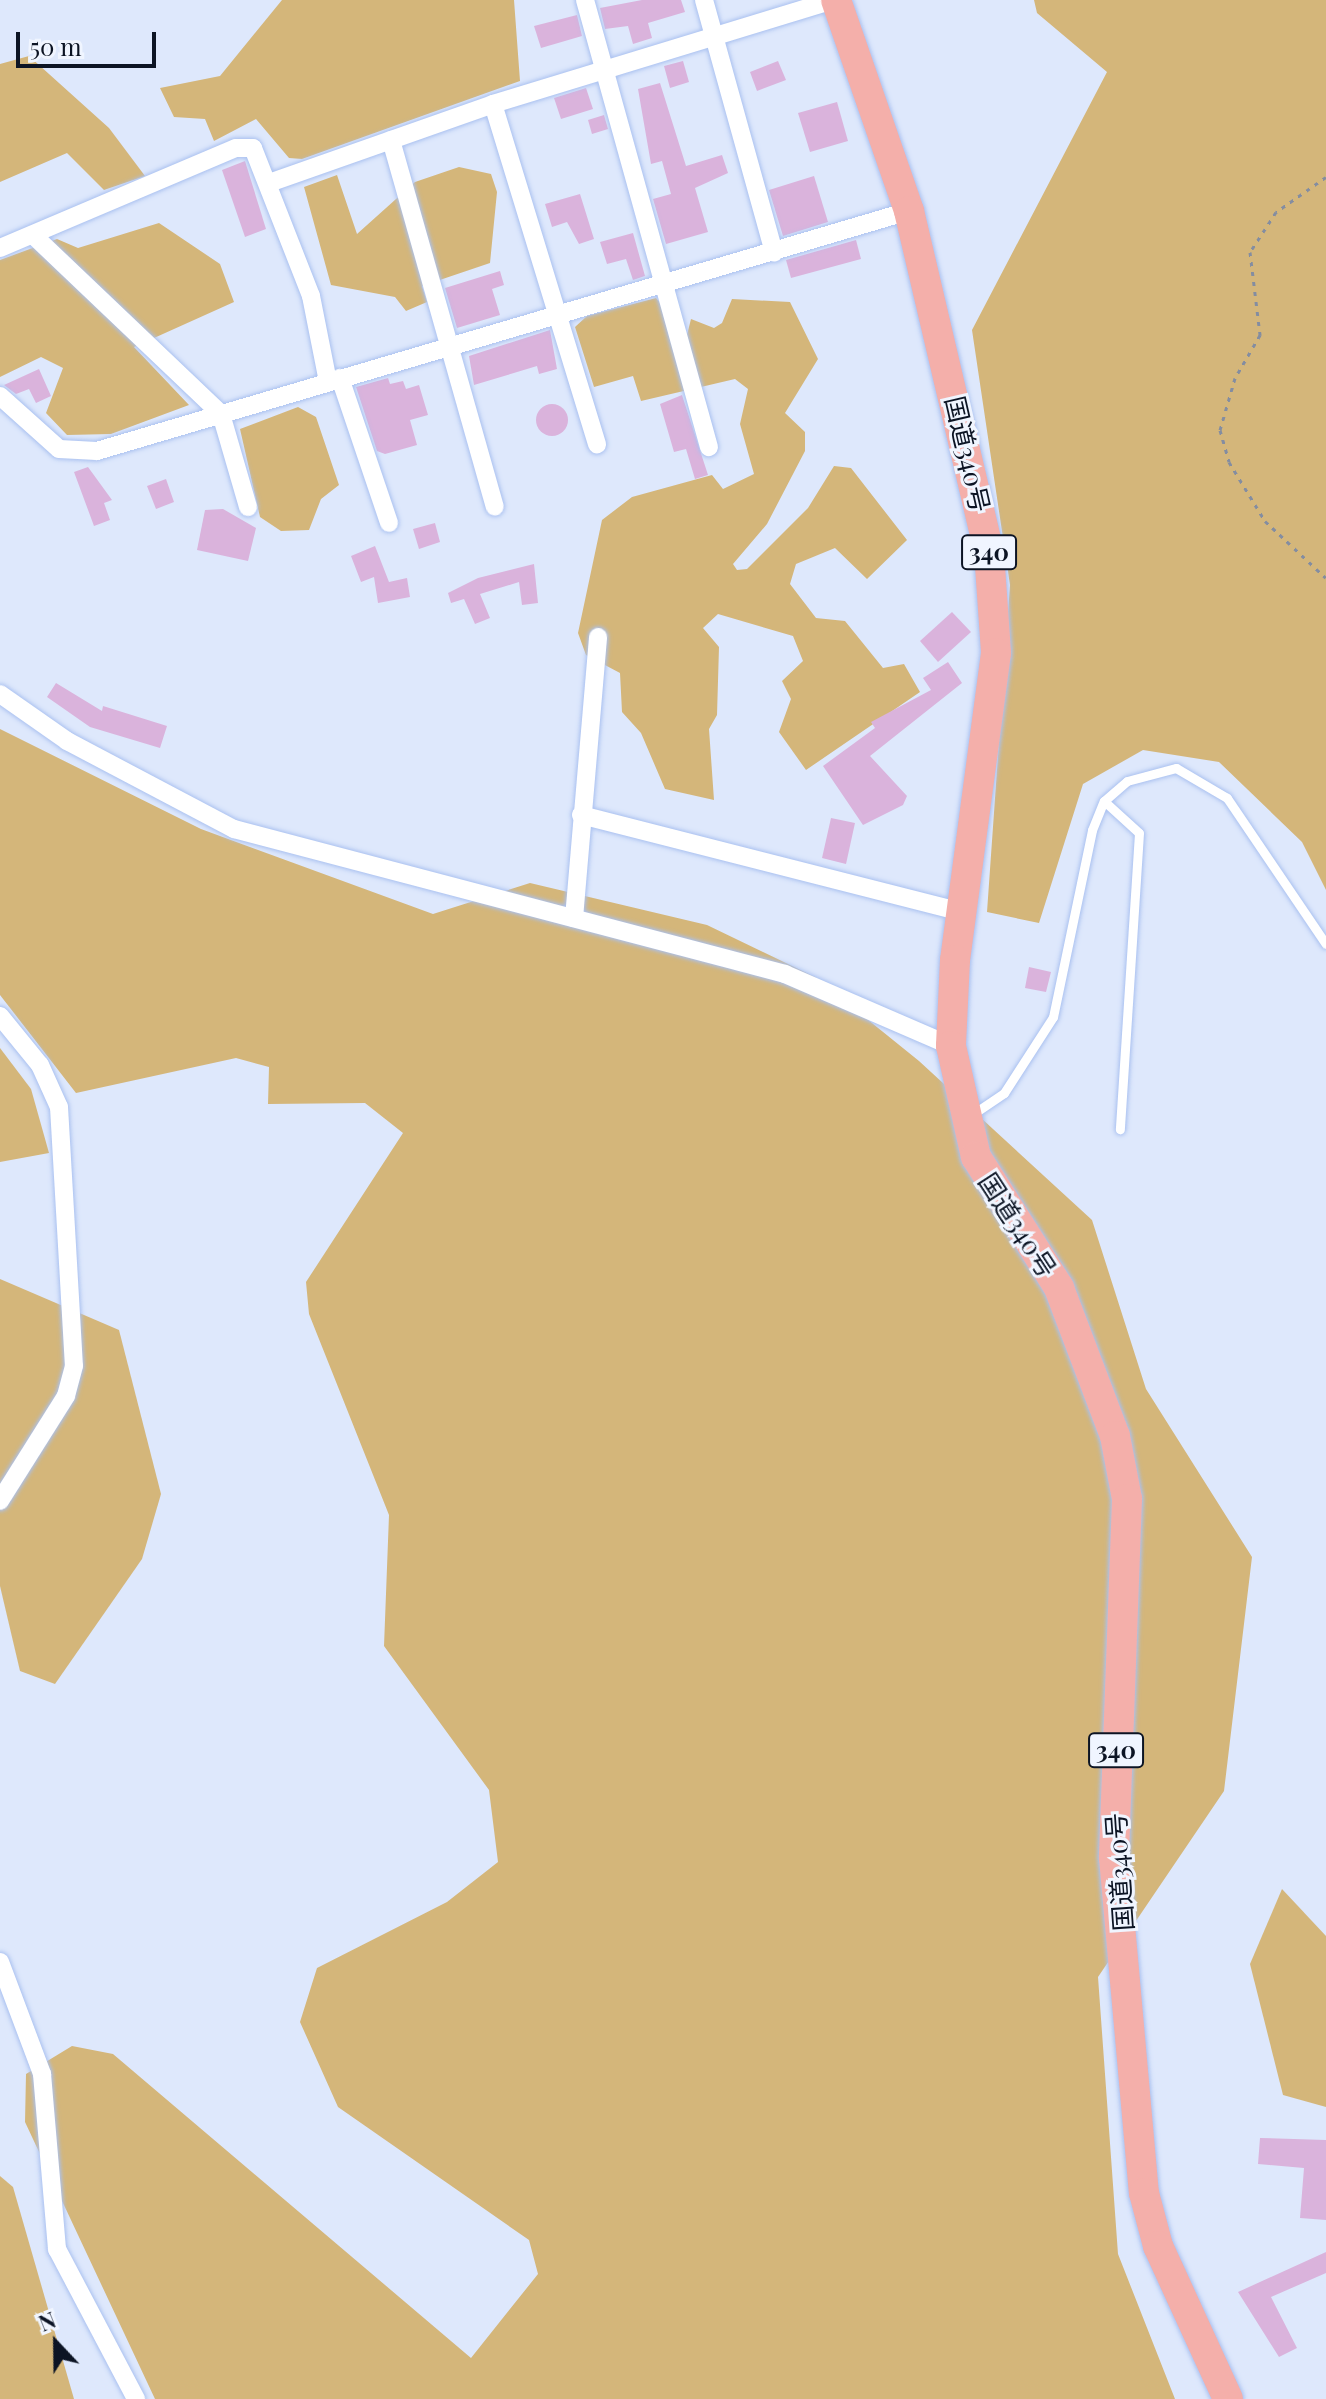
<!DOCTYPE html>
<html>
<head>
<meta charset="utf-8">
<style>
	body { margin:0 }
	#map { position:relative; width:1326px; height:2399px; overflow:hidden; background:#dee8fc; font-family:"Playfair Display","Noto Sans JP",serif }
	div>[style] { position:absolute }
	.forest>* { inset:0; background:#d4b67a }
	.building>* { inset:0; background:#dab3dc }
	.round { border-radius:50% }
	.path>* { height:3px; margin-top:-1.5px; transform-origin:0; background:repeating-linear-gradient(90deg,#848da0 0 4px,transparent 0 10px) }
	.roads { filter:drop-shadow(0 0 2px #aac1f0) drop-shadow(0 0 2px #aac1f0) }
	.service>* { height:9px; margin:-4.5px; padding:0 4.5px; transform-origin:4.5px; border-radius:4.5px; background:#fff }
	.minor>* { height:18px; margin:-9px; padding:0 9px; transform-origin:9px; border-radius:9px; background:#fff }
	.trunk>* { height:30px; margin:-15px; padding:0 15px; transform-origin:15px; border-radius:15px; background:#f4afaa }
	span { translate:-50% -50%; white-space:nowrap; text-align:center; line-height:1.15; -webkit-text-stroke:6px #f0f5ff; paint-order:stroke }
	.shield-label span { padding:2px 6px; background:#f0f5ff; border:2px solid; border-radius:6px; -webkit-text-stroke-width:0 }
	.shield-label { font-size:24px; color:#0c1424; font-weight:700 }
	.street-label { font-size:26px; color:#0c1424 }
	.north { position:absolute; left:16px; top:2303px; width:80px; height:80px; -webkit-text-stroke:6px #f0f5ff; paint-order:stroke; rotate:338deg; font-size:22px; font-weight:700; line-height:32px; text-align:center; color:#0c1424 }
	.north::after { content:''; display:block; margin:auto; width:28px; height:36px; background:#0c1424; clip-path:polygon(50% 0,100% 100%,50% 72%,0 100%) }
	.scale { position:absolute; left:16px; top:32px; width:140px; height:36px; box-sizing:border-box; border:4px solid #0c1424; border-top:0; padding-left:10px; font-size:24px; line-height:28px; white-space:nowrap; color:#0c1424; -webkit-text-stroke:6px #f0f5ff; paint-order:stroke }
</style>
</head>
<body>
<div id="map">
	<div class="forest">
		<i style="clip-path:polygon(282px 0,514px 0,520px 81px,302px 159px,289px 158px,256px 119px,214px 141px,205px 119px,174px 117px,160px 88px,220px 76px)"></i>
		<i style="clip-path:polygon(1034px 0,1326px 0,1326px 890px,1302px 842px,1219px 762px,1143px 750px,1083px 784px,1039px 923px,987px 912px,1010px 585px,972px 330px,1107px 72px,1037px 13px)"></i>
		<i style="clip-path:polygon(29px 56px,109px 128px,145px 176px,104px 190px,67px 153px,0 182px,0 64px)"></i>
		<i style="clip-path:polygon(459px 167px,491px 174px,497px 192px,490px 263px,422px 286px,427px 302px,406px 311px,395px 297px,331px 285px,304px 187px,337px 175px,357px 234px,415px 182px)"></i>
		<i style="clip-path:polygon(159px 223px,220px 264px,234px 302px,134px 347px,189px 405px,111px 434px,67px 435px,46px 413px,63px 368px,41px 357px,0 377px,0 260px,57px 239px,78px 248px)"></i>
		<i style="clip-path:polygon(656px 298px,687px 335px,691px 319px,714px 328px,722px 323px,732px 299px,790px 302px,818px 359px,785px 413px,805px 432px,805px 451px,767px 524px,733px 564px,737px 570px,747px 569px,808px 508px,834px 466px,851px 468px,907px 540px,867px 579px,835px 548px,796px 564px,790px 584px,816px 618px,845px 621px,883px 668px,904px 664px,920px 692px,806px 770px,779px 732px,791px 699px,782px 681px,803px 661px,793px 636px,718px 614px,703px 628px,719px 647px,717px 715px,709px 729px,714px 800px,665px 789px,641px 733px,622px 712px,620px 673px,586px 655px,578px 633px,602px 520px,632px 497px,712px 475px,723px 489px,754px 474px,740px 424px,748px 389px,735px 379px,641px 401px,633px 376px,594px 387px,575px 327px,587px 316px)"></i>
		<i style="clip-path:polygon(298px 407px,316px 417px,339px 485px,321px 499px,309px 530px,281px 531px,260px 517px,240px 429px)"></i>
		<i style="clip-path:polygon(0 729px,201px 829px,433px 914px,530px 883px,707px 925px,815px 977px,919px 1061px,1092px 1220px,1146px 1389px,1252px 1557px,1224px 1791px,1098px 1977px,1118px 2254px,1175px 2399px,155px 2399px,25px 2122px,26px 2074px,72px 2046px,113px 2054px,471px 2358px,538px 2274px,529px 2240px,338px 2107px,300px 2022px,317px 1968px,447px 1902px,498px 1862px,489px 1790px,384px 1646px,389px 1515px,309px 1314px,306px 1282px,403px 1133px,365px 1103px,268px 1104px,269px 1067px,236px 1058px,76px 1093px,0 995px)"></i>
		<i style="clip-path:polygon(0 1048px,31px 1089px,49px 1153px,0 1162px)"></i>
		<i style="clip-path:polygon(0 1279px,119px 1330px,161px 1494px,142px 1559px,55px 1684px,20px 1671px,0 1586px)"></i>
		<i style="clip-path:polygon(1282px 1889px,1326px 1936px,1326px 2107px,1283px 2095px,1250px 1964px)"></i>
		<i style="clip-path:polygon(0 2176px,13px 2187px,74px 2399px,0 2399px)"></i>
	</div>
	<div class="building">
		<i style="clip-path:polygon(642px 0,681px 0,685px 12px,648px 23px,652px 38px,633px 44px,628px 26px,605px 29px,600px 8px)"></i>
		<i style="clip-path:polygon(577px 15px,582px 36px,541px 48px,534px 26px)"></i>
		<i style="clip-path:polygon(683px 61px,689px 82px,670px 88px,664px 66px)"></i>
		<i style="clip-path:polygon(778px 61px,786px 80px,757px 91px,750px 72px)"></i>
		<i style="clip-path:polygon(660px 83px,686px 166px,722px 155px,728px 173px,695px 188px,708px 232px,666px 244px,653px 199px,671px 194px,662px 161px,651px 164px,638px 89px)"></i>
		<i style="clip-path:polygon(586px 88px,593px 109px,561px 119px,554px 98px)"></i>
		<i style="clip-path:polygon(837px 102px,848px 141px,810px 152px,798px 113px)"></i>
		<i style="clip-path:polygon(604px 115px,608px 129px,592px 134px,588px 120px)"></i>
		<i style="clip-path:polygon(245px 161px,266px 229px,245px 237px,222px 170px)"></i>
		<i style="clip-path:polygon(814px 176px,828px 222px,783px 236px,769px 190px)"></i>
		<i style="clip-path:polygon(580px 194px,594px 239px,579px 244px,567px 222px,552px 227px,545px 204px)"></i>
		<i style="clip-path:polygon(633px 233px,645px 276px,633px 280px,626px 259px,607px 264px,600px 242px)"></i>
		<i style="clip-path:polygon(856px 240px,861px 259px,791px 278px,786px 260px)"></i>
		<i style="clip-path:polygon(500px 271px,504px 285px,492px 289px,500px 315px,457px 328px,445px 288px)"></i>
		<i style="clip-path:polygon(550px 330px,557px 369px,539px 374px,537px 366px,474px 385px,469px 356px)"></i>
		<i style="clip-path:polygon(39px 369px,51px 396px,36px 403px,29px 389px,16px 394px,4px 385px)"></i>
		<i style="clip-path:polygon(388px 378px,390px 384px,403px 381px,406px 389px,419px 385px,428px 415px,410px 420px,417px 445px,385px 454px,377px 451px,356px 387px)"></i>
		<i style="clip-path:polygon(682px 395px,708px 475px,695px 479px,686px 449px,674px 452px,660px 404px)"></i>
		<i class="round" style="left:536px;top:404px;width:32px;height:32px"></i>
		<i style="clip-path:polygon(88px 467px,112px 500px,104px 503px,110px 520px,94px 526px,74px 472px)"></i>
		<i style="clip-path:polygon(166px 479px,174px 502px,156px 509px,147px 486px)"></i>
		<i style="clip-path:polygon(223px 509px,256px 528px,248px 561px,197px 550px,205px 510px)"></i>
		<i style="clip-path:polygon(435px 523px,440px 542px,419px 549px,413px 529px)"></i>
		<i style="clip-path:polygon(375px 546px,389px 582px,407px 578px,410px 597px,378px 603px,374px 577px,361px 582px,351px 556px)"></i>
		<i style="clip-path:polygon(534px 564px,538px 603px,522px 605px,519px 582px,480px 594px,490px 618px,475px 624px,464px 599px,451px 603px,448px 593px,478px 578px)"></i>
		<i style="clip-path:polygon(952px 612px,971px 632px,938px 662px,920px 641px)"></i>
		<i style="clip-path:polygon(948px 662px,962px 683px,870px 756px,907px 796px,903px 805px,863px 825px,823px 766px,875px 728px,871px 722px,931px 690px,923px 678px)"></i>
		<i style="clip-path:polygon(56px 683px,102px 711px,103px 706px,167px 726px,160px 748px,90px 727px,47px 697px)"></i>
		<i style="clip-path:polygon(831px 818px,855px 823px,846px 864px,822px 858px)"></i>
		<i style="clip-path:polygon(1029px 967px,1051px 972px,1046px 992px,1025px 988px)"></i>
		<i style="clip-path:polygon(1260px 2138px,1326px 2140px,1326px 2220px,1300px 2218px,1304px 2168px,1258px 2164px)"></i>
		<i style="clip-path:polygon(1326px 2252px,1326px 2273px,1271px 2297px,1297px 2348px,1279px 2357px,1238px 2292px)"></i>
	</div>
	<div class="path">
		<i style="left:1326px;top:177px;width:61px;rotate:145deg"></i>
		<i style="left:1276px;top:212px;width:48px;rotate:123deg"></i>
		<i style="left:1250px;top:252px;width:84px;rotate:83.1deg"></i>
		<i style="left:1260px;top:335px;width:50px;rotate:120.2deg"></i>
		<i style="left:1235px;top:378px;width:54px;rotate:106.1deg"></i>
		<i style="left:1220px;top:430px;width:33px;rotate:74deg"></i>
		<i style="left:1229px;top:462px;width:69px;rotate:58.6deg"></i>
		<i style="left:1265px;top:521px;width:83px;rotate:43.1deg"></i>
	</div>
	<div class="roads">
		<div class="service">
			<i style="left:1104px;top:801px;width:47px;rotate:42.4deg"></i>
			<i style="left:1139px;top:833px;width:297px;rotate:93.7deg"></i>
			<i style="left:973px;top:1114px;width:37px;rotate:-34deg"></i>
			<i style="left:1004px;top:1093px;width:90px;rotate:-57.2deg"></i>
			<i style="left:1053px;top:1017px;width:191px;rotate:-78.2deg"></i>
			<i style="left:1092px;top:830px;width:31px;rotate:-68deg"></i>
			<i style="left:1104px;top:801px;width:30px;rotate:-41deg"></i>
			<i style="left:1127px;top:781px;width:51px;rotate:-14.9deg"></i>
			<i style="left:1176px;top:768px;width:59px;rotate:30.5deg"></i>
			<i style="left:1227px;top:798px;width:176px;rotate:55.9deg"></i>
		</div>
		<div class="minor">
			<i style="left:585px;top:0;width:464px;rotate:74.5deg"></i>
			<i style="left:704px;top:0;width:262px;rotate:74.5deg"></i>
			<i style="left:493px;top:104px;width:356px;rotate:73deg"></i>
			<i style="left:391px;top:140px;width:381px;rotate:74.2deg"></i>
			<i style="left:269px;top:183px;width:238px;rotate:-19.4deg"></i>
			<i style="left:493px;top:104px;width:356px;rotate:-17deg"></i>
			<i style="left:33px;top:235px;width:260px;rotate:43.6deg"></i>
			<i style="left:221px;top:414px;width:97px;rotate:73.8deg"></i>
			<i style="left:0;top:248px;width:256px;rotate:-23deg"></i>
			<i style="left:236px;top:148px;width:17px"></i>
			<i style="left:253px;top:148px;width:159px;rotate:68.6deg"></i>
			<i style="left:311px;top:296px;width:88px;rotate:78.8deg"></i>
			<i style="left:340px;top:378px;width:153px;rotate:71.3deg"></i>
			<i style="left:0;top:396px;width:79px;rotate:41.9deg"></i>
			<i style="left:59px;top:449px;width:38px;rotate:3deg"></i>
			<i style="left:97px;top:451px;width:847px;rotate:-16.47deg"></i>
			<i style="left:0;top:694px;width:82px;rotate:35deg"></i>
			<i style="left:67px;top:741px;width:189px;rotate:27.8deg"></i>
			<i style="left:234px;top:829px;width:570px;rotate:14.74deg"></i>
			<i style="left:785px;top:974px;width:181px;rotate:23.4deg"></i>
			<i style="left:581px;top:815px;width:392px;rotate:14.3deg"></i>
			<i style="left:574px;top:918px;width:282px;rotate:-85.1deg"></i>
			<i style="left:0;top:1016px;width:63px;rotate:50.8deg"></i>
			<i style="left:40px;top:1065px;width:46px;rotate:65.7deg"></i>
			<i style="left:59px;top:1107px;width:259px;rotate:86.7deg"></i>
			<i style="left:74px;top:1366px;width:31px;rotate:105deg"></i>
			<i style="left:66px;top:1396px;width:124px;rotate:122.2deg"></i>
			<i style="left:0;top:1962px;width:120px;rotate:69.4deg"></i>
			<i style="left:42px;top:2074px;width:176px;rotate:85.1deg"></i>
			<i style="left:57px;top:2249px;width:170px;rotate:62.2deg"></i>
		</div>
		<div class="trunk">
			<i style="left:836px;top:0;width:223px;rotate:70.9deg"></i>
			<i style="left:909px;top:211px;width:350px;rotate:76.8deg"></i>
			<i style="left:989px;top:552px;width:101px;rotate:86deg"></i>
			<i style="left:996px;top:653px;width:310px;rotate:97.6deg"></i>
			<i style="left:955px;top:960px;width:86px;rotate:92.7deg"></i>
			<i style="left:951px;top:1046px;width:114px;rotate:77.3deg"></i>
			<i style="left:976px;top:1157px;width:155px;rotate:57.6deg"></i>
			<i style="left:1059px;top:1288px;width:158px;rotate:69.3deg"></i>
			<i style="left:1115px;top:1436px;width:64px;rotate:79.2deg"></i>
			<i style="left:1127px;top:1499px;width:359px;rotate:92.1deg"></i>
			<i style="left:1114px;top:1858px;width:336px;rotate:84.9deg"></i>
			<i style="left:1144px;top:2193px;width:55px;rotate:75.2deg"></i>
			<i style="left:1158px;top:2246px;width:168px;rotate:65.4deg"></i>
		</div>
	</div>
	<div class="shield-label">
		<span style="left:989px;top:552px">340</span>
		<span style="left:1116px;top:1750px">340</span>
	</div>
	<div class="street-label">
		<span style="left:968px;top:454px;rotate:77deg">国道340号</span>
		<span style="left:1018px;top:1225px;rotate:57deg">国道340号</span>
		<span style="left:1119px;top:1872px;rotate:-94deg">国道340号</span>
	</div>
	<div class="north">N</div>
	<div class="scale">50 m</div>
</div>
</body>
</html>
